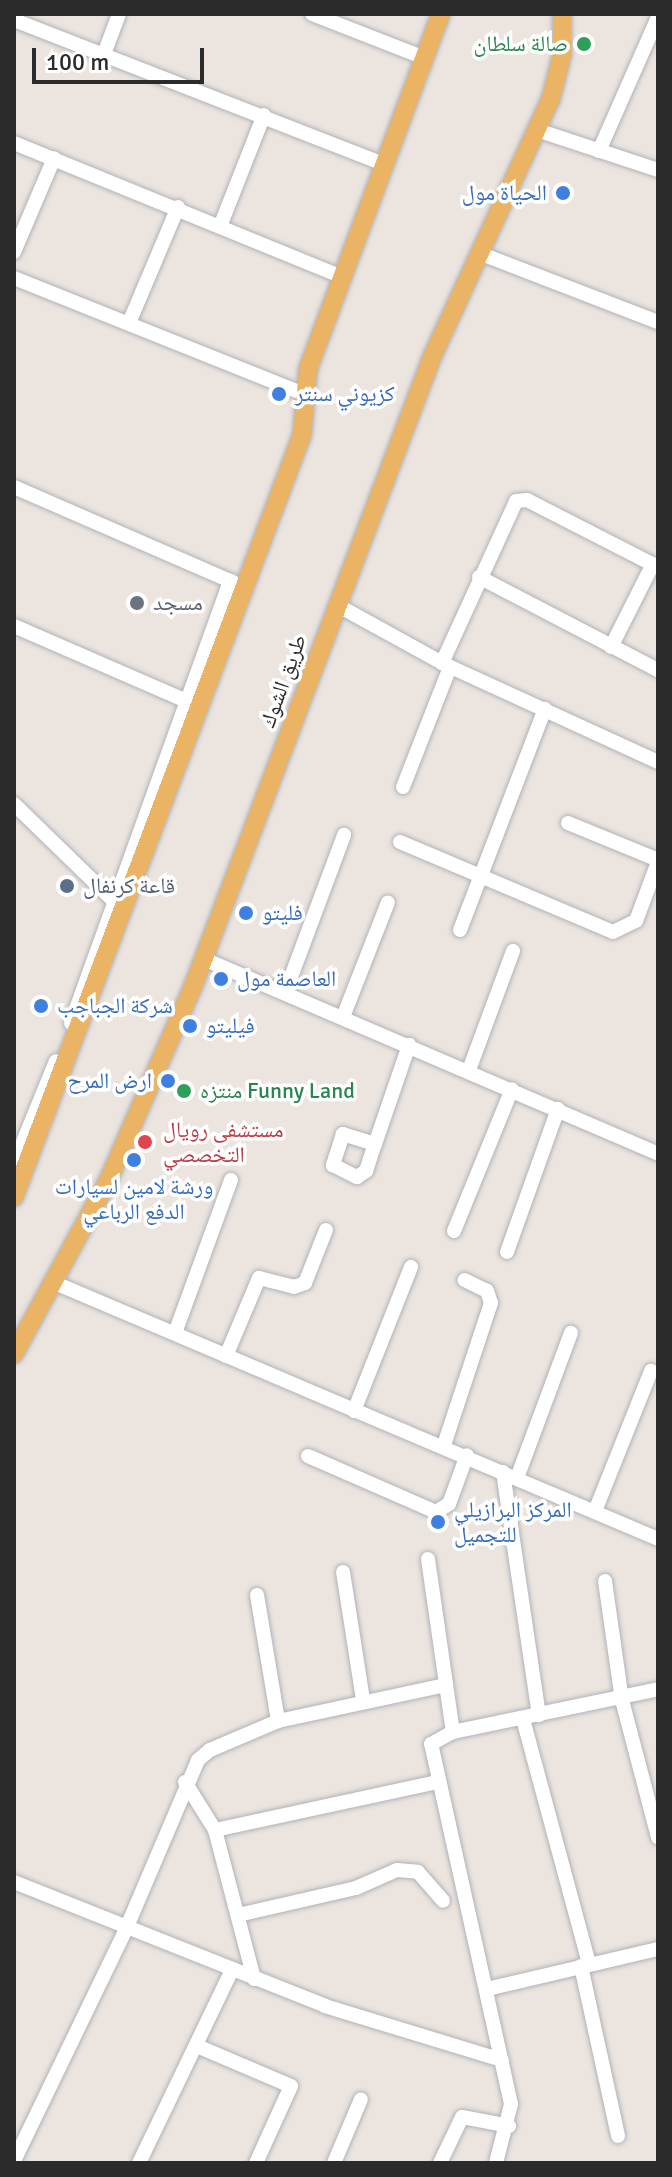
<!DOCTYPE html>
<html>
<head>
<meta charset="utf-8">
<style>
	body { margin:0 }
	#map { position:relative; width:672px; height:2177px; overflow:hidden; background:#ece4de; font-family:Signika,"Noto Naskh Arabic",sans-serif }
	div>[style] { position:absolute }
	.roads { filter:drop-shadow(0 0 2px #aeb3bb) drop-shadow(0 0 2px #aeb3bb) }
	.minor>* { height:14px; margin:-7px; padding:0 7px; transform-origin:7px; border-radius:7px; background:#fff }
	.major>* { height:18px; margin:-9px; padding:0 9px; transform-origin:9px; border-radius:9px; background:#ebb464 }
	.dots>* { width:22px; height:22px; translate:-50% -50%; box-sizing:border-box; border:4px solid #fff; border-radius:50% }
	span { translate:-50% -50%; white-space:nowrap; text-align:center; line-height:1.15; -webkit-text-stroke:7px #fff; paint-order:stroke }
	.leisure-label { font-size:22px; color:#27864d }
	.right { translate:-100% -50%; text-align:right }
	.left { translate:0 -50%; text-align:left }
	.shop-label { font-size:22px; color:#366cbe }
	.worship-label { font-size:22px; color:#5b616d }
	.street-label { font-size:22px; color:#2b2b2b }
	.service-label { font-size:22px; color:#4e5e75 }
	.health-label { font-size:22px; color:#be3a42 }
	.frame { position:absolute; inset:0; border:16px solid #2b2b2b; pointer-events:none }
	.scale { position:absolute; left:32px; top:48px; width:172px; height:36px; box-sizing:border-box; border:4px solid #2b2b2b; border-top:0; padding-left:10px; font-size:24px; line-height:28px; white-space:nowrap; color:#2b2b2b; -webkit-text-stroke:6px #fff; paint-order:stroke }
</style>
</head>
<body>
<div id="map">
	<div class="roads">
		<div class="minor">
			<i style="left:312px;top:14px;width:121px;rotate:21.3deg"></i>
			<i style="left:14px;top:20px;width:398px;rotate:21.3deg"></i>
			<i style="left:104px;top:54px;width:43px;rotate:-69.4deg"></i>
			<i style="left:537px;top:130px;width:127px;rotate:18.3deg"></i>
			<i style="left:14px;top:143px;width:355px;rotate:22.2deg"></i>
			<i style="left:599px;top:151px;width:146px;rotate:-66.2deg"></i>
			<i style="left:221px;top:224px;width:117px;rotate:-68.5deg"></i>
			<i style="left:14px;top:252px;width:102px;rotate:-66.9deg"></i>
			<i style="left:479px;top:253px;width:192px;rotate:21.1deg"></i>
			<i style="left:14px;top:278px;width:315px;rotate:21.8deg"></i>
			<i style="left:129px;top:323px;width:126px;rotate:-67.1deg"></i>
			<i style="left:14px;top:487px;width:243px;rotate:23.5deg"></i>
			<i style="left:479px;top:577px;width:202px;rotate:27.5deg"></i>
			<i style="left:337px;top:605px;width:120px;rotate:28.9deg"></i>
			<i style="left:442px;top:663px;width:238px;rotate:24.6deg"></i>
			<i style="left:14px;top:626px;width:195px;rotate:23.5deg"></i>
			<i style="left:611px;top:647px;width:93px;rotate:-63.2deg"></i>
			<i style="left:442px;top:663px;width:178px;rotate:-65.4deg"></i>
			<i style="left:516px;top:501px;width:11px;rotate:-5deg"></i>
			<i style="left:527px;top:500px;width:147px;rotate:27.1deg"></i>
			<i style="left:403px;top:787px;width:129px;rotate:-68.6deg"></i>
			<i style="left:14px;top:804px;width:144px;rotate:44.2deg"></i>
			<i style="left:568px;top:823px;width:97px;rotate:22.3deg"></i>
			<i style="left:400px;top:842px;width:231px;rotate:22.9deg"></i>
			<i style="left:613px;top:932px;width:25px;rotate:-26deg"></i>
			<i style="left:636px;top:921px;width:63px;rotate:-69.6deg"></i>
			<i style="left:460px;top:930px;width:237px;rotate:-69deg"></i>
			<i style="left:204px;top:959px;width:494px;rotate:23.2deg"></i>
			<i style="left:285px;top:993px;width:169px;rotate:-69.5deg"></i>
			<i style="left:343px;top:1017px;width:123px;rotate:-68.6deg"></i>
			<i style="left:71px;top:1023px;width:470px;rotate:-70.2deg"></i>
			<i style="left:469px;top:1070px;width:127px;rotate:-69.7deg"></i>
			<i style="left:375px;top:1144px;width:34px;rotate:-163deg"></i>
			<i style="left:343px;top:1134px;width:33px;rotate:108deg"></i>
			<i style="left:333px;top:1165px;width:27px;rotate:27deg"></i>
			<i style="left:357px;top:1177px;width:11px;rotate:-34deg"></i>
			<i style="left:366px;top:1171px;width:28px;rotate:-72deg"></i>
			<i style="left:375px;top:1144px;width:105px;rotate:-71deg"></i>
			<i style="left:14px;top:1164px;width:111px;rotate:-67.8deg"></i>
			<i style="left:454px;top:1231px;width:153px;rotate:-67.8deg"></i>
			<i style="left:507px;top:1252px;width:152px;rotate:-70.4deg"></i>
			<i style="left:55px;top:1283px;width:655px;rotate:23deg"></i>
			<i style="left:175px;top:1333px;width:163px;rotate:-69.9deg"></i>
			<i style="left:226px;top:1356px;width:85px;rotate:-67.1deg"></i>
			<i style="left:259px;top:1278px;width:36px;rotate:14deg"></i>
			<i style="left:294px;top:1287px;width:12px;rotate:-20deg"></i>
			<i style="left:305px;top:1283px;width:57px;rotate:-68.4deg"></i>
			<i style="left:354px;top:1411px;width:155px;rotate:-68.4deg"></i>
			<i style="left:444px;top:1445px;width:150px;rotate:-71.7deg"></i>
			<i style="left:491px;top:1303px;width:13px;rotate:-108deg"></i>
			<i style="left:487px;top:1291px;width:25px;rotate:-154deg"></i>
			<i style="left:308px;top:1456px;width:140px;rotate:23.6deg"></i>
			<i style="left:436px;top:1512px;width:15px;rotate:-32deg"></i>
			<i style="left:449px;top:1504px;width:52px;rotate:-69.8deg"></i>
			<i style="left:503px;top:1472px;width:246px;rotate:81.6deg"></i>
			<i style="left:517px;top:1478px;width:155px;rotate:-69.6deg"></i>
			<i style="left:595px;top:1511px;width:151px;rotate:-68.2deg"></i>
			<i style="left:428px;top:1559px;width:175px;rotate:81.8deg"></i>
			<i style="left:343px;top:1572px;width:129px;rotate:81.1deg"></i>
			<i style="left:605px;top:1581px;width:120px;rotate:81.9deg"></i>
			<i style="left:622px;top:1700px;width:142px;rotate:75.3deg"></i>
			<i style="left:257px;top:1595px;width:128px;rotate:80.5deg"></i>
			<i style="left:523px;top:1719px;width:254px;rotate:74.9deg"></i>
			<i style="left:185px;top:1782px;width:57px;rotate:58deg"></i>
			<i style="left:215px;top:1830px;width:154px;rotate:75.3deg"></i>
			<i style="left:215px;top:1830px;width:227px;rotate:-12.2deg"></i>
			<i style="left:14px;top:1882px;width:335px;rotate:21.7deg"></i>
			<i style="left:325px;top:2006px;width:185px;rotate:17deg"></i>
			<i style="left:238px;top:1915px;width:121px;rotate:-12.9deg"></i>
			<i style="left:356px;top:1888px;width:45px;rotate:-23.7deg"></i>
			<i style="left:397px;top:1870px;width:21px;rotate:5deg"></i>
			<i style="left:418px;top:1872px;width:38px;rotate:49deg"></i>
			<i style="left:581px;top:1966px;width:174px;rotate:77.7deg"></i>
			<i style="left:487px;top:1989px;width:176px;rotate:-13.2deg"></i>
			<i style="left:197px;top:2046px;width:102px;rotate:23.1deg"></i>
			<i style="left:291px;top:2086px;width:85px;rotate:114.4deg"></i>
			<i style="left:14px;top:2161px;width:258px;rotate:-64.2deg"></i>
			<i style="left:126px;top:1929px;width:184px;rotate:-66.9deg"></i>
			<i style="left:198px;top:1760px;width:16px;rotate:-40deg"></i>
			<i style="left:210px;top:1750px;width:74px;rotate:-23.1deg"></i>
			<i style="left:278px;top:1721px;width:172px;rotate:-12.1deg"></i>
			<i style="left:139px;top:2163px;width:214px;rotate:-64.3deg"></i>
			<i style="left:334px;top:2163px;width:69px;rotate:-67.1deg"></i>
			<i style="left:440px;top:2163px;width:51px;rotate:-64.4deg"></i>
			<i style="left:462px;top:2117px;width:48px;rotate:10.8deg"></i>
			<i style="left:496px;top:2163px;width:61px;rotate:-75.7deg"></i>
			<i style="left:511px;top:2104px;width:369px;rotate:-102.5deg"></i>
			<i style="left:431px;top:1744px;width:25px;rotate:-29deg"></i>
			<i style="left:453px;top:1732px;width:209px;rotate:-11.8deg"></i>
		</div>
		<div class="major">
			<i style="left:14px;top:1197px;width:815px;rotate:-69.3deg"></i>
			<i style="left:302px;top:435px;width:66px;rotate:-84.8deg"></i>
			<i style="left:308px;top:369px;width:379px;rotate:-69.5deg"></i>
			<i style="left:14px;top:1354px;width:197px;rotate:-61.5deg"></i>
			<i style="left:108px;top:1181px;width:215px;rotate:-66.4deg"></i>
			<i style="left:194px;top:984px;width:671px;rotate:-69.21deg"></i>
			<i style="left:432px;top:357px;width:285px;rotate:-65.3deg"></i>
			<i style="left:551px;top:98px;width:44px;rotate:-75.7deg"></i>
			<i style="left:562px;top:55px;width:41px;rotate:-90deg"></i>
		</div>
	</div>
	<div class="dots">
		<i style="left:584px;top:44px;background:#2e9e5b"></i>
		<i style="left:563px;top:193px;background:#3f7fe0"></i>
		<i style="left:279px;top:394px;background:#3f7fe0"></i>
		<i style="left:137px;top:603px;background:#6b7280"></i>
		<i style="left:67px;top:886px;background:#5c6f8a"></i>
		<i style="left:246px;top:913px;background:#3f7fe0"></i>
		<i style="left:221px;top:979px;background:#3f7fe0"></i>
		<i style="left:41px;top:1006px;background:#3f7fe0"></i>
		<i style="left:190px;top:1026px;background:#3f7fe0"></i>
		<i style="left:168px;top:1081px;background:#3f7fe0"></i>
		<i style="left:184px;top:1091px;background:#2e9e5b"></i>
		<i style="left:145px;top:1142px;background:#e0444e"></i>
		<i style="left:134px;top:1160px;background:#3f7fe0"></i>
		<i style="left:438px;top:1522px;background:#3f7fe0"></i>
	</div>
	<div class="leisure-label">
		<span class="right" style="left:568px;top:44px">صالة سلطان</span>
		<span class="left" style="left:200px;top:1091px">منتزه Funny Land</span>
	</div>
	<div class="shop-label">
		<span class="right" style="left:547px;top:193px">الحياة مول</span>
		<span class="left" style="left:295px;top:394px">كزيوني سنتر</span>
		<span class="left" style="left:262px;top:913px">فليتو</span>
		<span class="left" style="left:237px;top:979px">العاصمة مول</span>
		<span class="left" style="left:57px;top:1006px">شركة الجباجب</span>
		<span class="left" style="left:206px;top:1026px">فيليتو</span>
		<span class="right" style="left:152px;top:1081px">ارض المرح</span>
		<span style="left:134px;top:1199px">ورشة لامين لسيارات<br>الدفع الرباعي</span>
		<span class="left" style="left:454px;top:1522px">المركز البرازيلي<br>للتجميل</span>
	</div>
	<div class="worship-label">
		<span class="left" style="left:153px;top:603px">مسجد</span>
	</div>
	<div class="street-label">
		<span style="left:283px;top:681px;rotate:-70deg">طريق الشوك</span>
	</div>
	<div class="service-label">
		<span class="left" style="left:83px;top:886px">قاعة كرنفال</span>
	</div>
	<div class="health-label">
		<span class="left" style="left:163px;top:1142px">مستشفى رويال<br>التخصصي</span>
	</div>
	<div class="frame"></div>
	<div class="scale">100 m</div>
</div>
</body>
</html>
